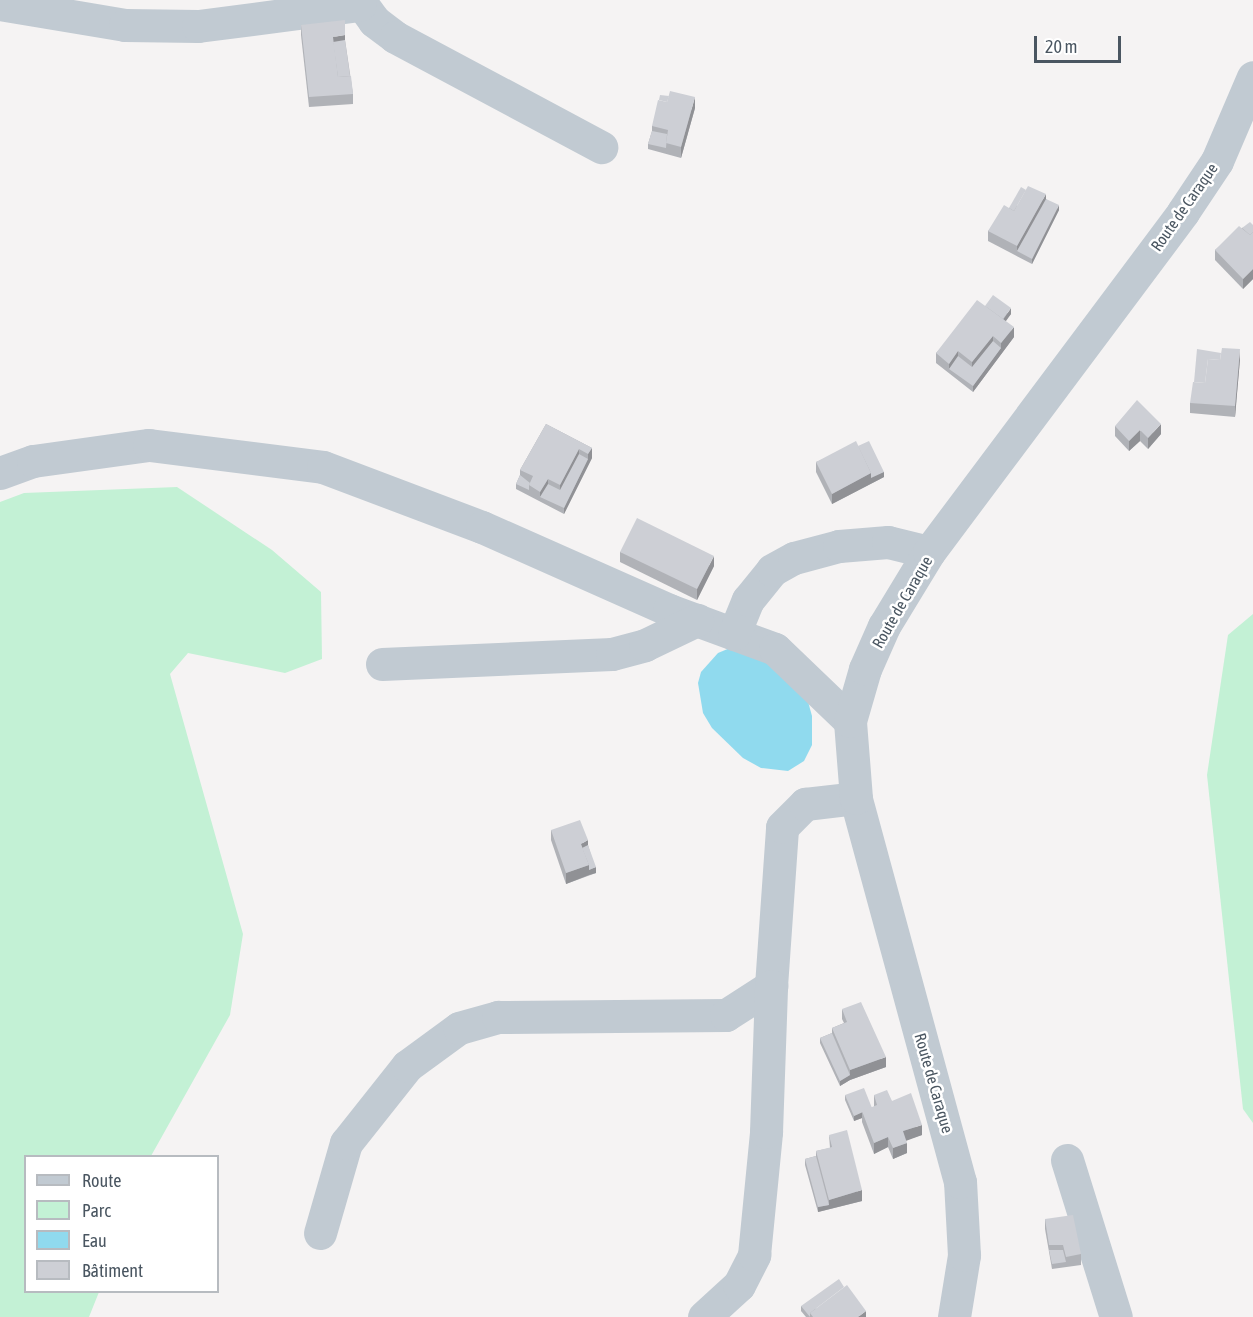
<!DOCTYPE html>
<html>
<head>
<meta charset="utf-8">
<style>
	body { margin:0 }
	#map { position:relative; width:1253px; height:1317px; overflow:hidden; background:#f5f3f3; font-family:"Asap Condensed",sans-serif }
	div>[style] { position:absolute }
	.green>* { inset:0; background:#c3f1d5 }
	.water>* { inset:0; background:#90daee }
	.minor>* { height:33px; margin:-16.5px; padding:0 16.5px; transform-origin:16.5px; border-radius:16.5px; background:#c1cad2 }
	.wall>* { inset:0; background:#b0b2b7 }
	.shaded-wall>* { inset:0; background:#909195 }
	.building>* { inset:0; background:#cdcfd5 }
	span { translate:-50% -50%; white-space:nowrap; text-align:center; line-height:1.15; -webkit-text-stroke:5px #fff; paint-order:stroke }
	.street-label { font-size:16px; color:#4a5661 }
	.legend { position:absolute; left:24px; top:1155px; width:195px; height:138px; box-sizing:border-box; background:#fff; border:2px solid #b7bbc0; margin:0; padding:8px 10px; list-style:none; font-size:18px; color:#4a5661 }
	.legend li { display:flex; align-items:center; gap:12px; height:30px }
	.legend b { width:30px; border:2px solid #b7bbc0 }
	.scale { position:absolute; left:1034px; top:36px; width:87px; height:27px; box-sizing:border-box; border:3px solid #4a5661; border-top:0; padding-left:8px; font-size:18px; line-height:21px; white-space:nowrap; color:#4a5661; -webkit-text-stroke:4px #fff; paint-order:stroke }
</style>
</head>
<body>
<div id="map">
	<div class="green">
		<i style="clip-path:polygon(177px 487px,272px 550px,321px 592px,322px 659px,285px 673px,188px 653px,170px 674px,243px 934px,230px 1015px,151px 1156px,26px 1156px,26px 1292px,99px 1292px,89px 1317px,0 1317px,0 502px,24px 493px)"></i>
		<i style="clip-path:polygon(1253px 614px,1253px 1123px,1243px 1109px,1207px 775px,1228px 635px)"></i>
	</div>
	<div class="water">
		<i style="clip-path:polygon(730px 648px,764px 658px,807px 698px,812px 716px,812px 745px,804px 761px,788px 771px,761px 768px,743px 758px,712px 728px,703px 713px,698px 683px,701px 672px,718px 653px)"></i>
	</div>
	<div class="minor">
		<i style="left:359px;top:0;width:26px;rotate:54deg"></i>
		<i style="left:374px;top:21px;width:26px;rotate:37deg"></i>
		<i style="left:395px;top:37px;width:234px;rotate:28.1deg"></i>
		<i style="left:0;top:4px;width:127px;rotate:9.5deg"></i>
		<i style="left:125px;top:25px;width:73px;rotate:0.8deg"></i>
		<i style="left:198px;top:26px;width:163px;rotate:-7.4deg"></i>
		<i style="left:0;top:473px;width:35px;rotate:-20deg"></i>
		<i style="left:33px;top:461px;width:117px;rotate:-7.9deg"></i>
		<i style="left:149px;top:445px;width:175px;rotate:7.2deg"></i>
		<i style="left:323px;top:467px;width:170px;rotate:20.7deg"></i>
		<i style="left:482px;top:527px;width:205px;rotate:23.9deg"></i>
		<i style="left:669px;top:610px;width:113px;rotate:20.2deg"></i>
		<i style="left:775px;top:649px;width:104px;rotate:43.8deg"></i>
		<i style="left:734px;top:634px;width:37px;rotate:-68deg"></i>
		<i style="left:748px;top:600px;width:38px;rotate:-51deg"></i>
		<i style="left:772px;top:570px;width:25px;rotate:-29deg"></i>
		<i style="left:794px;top:558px;width:47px;rotate:-14.9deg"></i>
		<i style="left:839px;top:546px;width:49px;rotate:-4.7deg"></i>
		<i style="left:888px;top:542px;width:42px;rotate:13.7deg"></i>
		<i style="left:382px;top:664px;width:230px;rotate:-2.5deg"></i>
		<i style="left:612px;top:654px;width:34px;rotate:-15deg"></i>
		<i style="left:645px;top:645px;width:58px;rotate:-25.7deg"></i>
		<i style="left:1067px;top:1160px;width:164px;rotate:72.7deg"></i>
		<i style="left:320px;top:1233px;width:94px;rotate:-73.9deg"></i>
		<i style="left:346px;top:1143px;width:98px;rotate:-51.6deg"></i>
		<i style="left:407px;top:1066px;width:64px;rotate:-36.2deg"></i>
		<i style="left:459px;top:1028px;width:41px;rotate:-15.8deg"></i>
		<i style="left:498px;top:1017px;width:228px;rotate:-0.5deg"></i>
		<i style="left:726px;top:1015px;width:54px;rotate:-32.8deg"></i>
		<i style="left:771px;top:986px;width:159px;rotate:-86deg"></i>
		<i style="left:782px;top:827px;width:33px;rotate:-45deg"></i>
		<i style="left:805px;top:804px;width:51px;rotate:-6.7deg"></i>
		<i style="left:704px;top:1317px;width:47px;rotate:-42.4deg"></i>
		<i style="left:739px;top:1285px;width:34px;rotate:-63deg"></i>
		<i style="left:754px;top:1255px;width:124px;rotate:-84.4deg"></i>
		<i style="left:766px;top:1132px;width:146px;rotate:-88deg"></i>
		<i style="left:954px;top:1317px;width:63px;rotate:-80.8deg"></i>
		<i style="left:964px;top:1255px;width:73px;rotate:-93.1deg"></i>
		<i style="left:960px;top:1182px;width:398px;rotate:-105.2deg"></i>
		<i style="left:856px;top:798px;width:77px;rotate:-94.5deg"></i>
		<i style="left:850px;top:721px;width:54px;rotate:-73.9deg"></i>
		<i style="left:865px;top:669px;width:47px;rotate:-66.2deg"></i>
		<i style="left:884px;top:626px;width:87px;rotate:-58.7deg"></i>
		<i style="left:929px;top:552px;width:424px;rotate:-53.2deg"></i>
		<i style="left:1183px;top:212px;width:61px;rotate:-56.3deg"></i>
		<i style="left:1217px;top:161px;width:91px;rotate:-66.8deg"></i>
	</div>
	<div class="wall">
		<i style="clip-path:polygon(301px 25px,345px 40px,353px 94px,353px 104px,309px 107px,301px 35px)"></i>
		<i style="clip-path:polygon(695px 108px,681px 158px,648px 149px,648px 144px,652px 131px,652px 126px)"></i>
		<i style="clip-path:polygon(1046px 199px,1059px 210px,1032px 264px,988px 241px,988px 231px,1009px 208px)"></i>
		<i style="clip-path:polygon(1253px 225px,1253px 279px,1243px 289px,1215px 260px,1215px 250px,1242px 228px)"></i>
		<i style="clip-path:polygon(985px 306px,1011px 314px,1005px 321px,1014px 337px,973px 392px,936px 363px,936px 353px)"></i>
		<i style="clip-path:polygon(1240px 359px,1235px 417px,1190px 413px,1190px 403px)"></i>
		<i style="clip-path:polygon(546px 424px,592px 448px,592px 458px,564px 514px,516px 489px,516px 484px,520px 475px,520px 470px)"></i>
		<i style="clip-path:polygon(1115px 426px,1161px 434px,1148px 449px,1140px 441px,1129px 451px,1115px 436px)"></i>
		<i style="clip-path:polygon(858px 446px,884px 477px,832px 504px,816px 472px,816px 462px)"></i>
		<i style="clip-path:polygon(620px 552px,714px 566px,697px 600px,620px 562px)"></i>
		<i style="clip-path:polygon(551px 830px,588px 845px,596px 873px,566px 884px,551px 840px)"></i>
		<i style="clip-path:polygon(842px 1009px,886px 1067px,850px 1080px,840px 1086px,820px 1043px,820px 1038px,832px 1033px,832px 1028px,844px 1023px,842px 1019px)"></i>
		<i style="clip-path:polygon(845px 1095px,872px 1108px,874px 1107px,874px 1095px,892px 1101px,922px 1135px,906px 1140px,907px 1153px,893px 1159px,888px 1147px,874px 1154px,862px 1122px,862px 1118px,854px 1121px,845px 1100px)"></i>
		<i style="clip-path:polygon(829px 1135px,862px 1201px,818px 1212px,805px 1165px,805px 1159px,816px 1156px,816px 1151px,830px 1148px)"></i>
		<i style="clip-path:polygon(1045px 1219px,1081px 1254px,1081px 1265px,1052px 1269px,1045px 1229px)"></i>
		<i style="clip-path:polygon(801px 1306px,866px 1317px,806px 1317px,801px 1311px)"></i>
	</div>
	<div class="shaded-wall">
		<i style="clip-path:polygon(345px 35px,345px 45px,333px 47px,333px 37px)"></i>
		<i style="clip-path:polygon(695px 97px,695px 108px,681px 158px,681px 147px)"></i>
		<i style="clip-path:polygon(1046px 194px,1046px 204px,1017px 251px,1017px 246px)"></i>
		<i style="clip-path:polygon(1059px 205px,1059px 210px,1032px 264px,1032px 259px)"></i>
		<i style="clip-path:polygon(1253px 269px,1253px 279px,1243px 289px,1243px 279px)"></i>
		<i style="clip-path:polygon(1011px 308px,1011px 314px,1001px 328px,1001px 323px)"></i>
		<i style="clip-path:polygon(1014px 327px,1014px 337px,973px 392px,973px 386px,1001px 348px,1001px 343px)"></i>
		<i style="clip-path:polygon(993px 336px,993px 347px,972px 372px,972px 362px)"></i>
		<i style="clip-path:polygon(1240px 349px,1240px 359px,1235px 417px,1235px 406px)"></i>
		<i style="clip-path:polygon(958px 351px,958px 361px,949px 369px,949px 374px,949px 364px)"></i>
		<i style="clip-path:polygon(1161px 424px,1161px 434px,1148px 449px,1148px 438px)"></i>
		<i style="clip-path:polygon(1140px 430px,1140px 441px,1129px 451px,1129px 441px)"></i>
		<i style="clip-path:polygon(592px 448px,592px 458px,564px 514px,564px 508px,588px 459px,588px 454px)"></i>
		<i style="clip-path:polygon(579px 449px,579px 460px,560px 495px,560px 485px)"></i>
		<i style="clip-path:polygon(884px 472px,884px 477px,832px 504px,832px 494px,871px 473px)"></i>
		<i style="clip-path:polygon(548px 479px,548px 489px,540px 497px,540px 492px)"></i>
		<i style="clip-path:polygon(714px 556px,714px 566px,697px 600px,697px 589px)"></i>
		<i style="clip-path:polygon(588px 840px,588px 851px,582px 853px,581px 844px)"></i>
		<i style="clip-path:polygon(589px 865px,589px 875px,566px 884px,566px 873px)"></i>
		<i style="clip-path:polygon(596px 867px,596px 873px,589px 875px,589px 870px)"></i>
		<i style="clip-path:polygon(886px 1057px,886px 1067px,850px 1080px,840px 1086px,840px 1081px,850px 1075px,850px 1070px)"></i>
		<i style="clip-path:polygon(862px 1112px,862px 1118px,854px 1121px,854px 1116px)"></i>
		<i style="clip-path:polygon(922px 1125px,922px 1135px,903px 1142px,903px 1131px)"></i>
		<i style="clip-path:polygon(888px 1137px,888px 1147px,874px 1154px,874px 1143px)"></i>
		<i style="clip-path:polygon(907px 1143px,907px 1153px,893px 1159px,893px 1148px)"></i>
		<i style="clip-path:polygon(862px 1190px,862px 1201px,818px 1212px,818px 1207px,829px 1205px,829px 1200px)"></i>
		<i style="clip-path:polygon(866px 1311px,866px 1317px,858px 1317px)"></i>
	</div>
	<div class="building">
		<i style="clip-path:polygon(345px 20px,345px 35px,333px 37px,338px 77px,351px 76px,353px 94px,309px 97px,301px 25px)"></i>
		<i style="clip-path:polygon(345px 40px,350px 76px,338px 77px,333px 42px)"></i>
		<i style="clip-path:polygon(670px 91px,695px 97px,681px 147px,666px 143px,668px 130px,652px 126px,658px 100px,667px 102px)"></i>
		<i style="clip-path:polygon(660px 95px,669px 96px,667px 102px,659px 100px)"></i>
		<i style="clip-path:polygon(652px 131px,667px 134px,666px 148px,648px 144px)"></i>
		<i style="clip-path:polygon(1028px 186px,1046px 194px,1017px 246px,988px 231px,1004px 205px,1014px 211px)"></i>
		<i style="clip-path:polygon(1021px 187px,1026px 190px,1014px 211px,1009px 208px)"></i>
		<i style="clip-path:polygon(1046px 199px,1059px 205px,1032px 259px,1017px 251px)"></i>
		<i style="clip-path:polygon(1250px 222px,1253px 225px,1253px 232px,1250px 235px,1242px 228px)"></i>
		<i style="clip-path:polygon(1239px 226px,1250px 235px,1253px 232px,1253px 269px,1243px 279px,1215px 250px)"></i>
		<i style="clip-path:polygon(993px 295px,1011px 308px,1003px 319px,985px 306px)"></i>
		<i style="clip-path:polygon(977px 300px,1014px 327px,1001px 343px,993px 336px,972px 362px,958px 351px,949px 364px,936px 353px)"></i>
		<i style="clip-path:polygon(993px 341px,1001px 348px,973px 386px,949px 369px,958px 356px,972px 367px)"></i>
		<i style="clip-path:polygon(1222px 348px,1240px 349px,1235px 406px,1190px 403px,1193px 382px,1205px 383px,1208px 359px,1220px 360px)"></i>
		<i style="clip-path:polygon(1197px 349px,1221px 353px,1220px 360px,1208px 359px,1205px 383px,1194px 382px)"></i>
		<i style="clip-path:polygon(1137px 400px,1161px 424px,1148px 438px,1140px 430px,1129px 441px,1115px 426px)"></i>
		<i style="clip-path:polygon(546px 424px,592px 448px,588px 454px,579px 449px,560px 485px,548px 479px,540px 492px,529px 485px,533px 476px,520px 470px)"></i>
		<i style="clip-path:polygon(856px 441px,871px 473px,832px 494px,816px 462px)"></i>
		<i style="clip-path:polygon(869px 441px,884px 472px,871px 478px,871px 473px,858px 446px)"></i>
		<i style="clip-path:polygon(579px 454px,588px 459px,564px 508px,540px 497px,548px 484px,560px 490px)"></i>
		<i style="clip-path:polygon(520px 475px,530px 483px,529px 485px,529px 490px,516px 484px)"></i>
		<i style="clip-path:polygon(637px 518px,714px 556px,697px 589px,620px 552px)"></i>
		<i style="clip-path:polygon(580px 820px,588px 840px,581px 844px,589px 865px,566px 873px,551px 830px)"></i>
		<i style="clip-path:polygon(588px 845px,596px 867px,589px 870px,589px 865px,582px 848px)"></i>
		<i style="clip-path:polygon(861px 1002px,886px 1057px,850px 1070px,832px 1028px,847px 1022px,842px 1009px)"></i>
		<i style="clip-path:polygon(832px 1033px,850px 1075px,840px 1081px,820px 1038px)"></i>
		<i style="clip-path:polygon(864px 1088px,872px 1108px,854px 1116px,845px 1095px)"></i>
		<i style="clip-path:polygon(887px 1090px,892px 1101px,911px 1093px,922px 1125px,903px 1131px,907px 1143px,893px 1148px,888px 1137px,874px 1143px,862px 1111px,877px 1105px,874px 1095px)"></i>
		<i style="clip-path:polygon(847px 1130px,862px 1190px,829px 1200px,816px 1151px,832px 1147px,829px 1135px)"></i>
		<i style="clip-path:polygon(816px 1156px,829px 1205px,818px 1207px,805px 1159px)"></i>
		<i style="clip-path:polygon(1073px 1215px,1081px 1254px,1066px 1257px,1063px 1245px,1049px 1245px,1045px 1219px)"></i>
		<i style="clip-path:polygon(1049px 1250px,1063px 1250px,1066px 1262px,1052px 1264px)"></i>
		<i style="clip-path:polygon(839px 1279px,844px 1287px,810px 1313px,810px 1317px,801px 1306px)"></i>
		<i style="clip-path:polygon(847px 1285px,866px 1311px,858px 1317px,813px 1317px,810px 1313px)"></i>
	</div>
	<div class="street-label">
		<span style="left:1184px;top:207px;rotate:-55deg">Route de Caraque</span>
		<span style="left:902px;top:602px;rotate:-60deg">Route de Caraque</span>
		<span style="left:934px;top:1083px;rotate:74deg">Route de Caraque</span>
	</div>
	<ul class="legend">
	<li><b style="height:8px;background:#c1cad2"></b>Route</li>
	<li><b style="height:16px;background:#c3f1d5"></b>Parc</li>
	<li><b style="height:16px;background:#90daee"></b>Eau</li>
	<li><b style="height:16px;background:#cdcfd5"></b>Bâtiment</li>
	</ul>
	<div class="scale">20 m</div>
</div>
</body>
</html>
